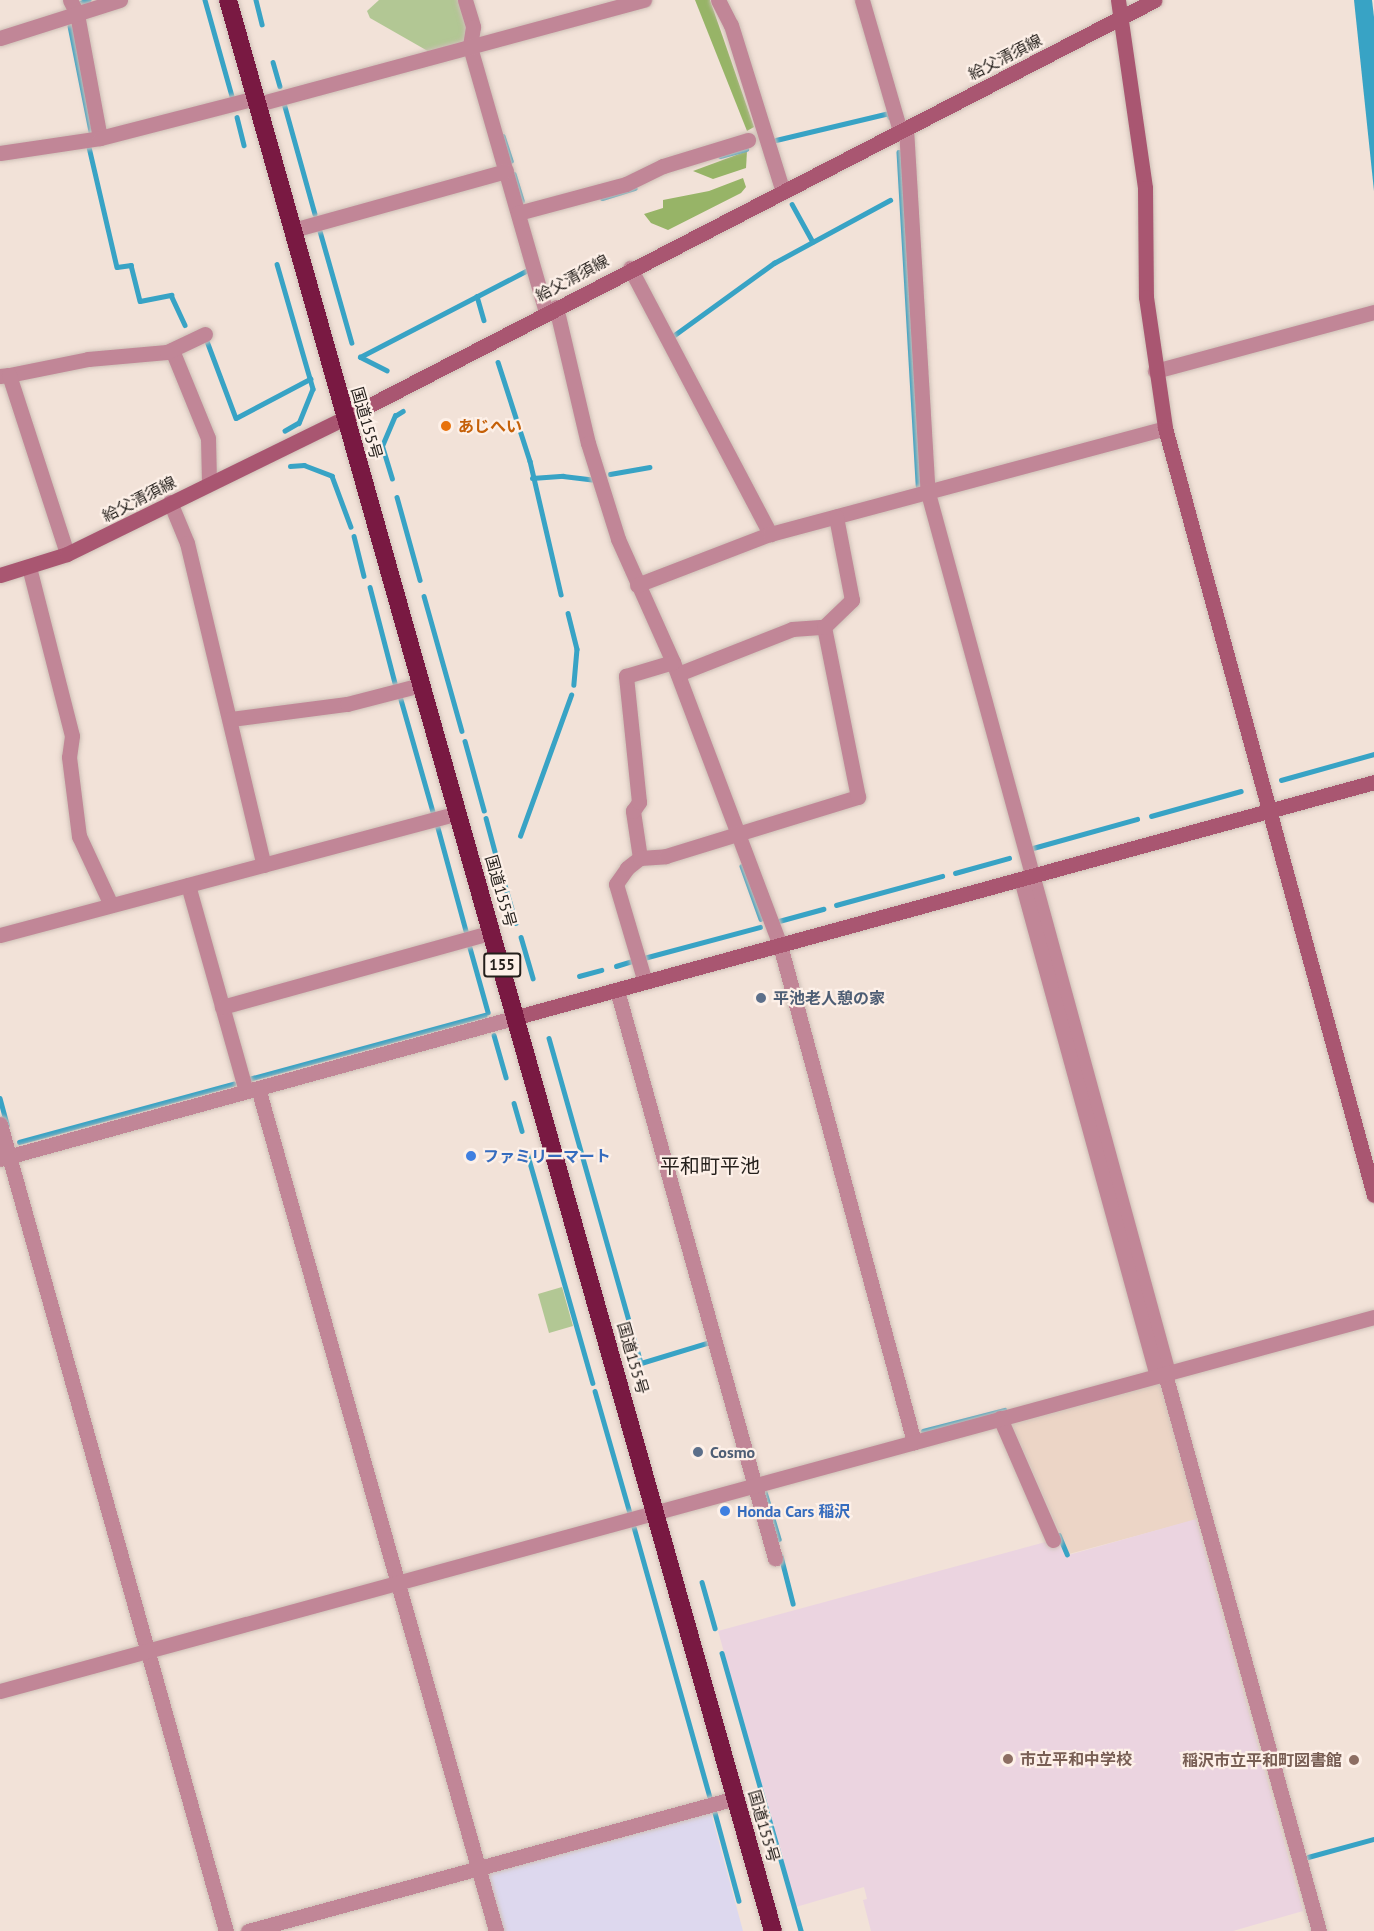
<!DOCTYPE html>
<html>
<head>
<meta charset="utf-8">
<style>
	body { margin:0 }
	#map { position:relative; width:1374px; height:1931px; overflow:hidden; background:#f2e2d8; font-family:"PT Sans","Noto Sans JP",sans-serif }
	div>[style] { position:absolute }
	.built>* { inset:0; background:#ecd5c6 }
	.industrial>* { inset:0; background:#ddd8ee }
	.education>* { inset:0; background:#ebd4e0 }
	.green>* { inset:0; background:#b2c794 }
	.forest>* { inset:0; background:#97b467 }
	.water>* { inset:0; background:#38a3c5 }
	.stream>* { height:4.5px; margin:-2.25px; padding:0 2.25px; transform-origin:2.25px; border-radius:2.25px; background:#38a3c5 }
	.roads { filter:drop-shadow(0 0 2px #cdbfb6) drop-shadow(0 0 2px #cdbfb6) }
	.street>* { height:15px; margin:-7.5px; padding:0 7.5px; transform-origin:7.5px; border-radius:7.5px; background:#c18697 }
	.secondary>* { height:15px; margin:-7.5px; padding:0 7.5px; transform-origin:7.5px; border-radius:7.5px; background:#a95671 }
	.highway>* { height:18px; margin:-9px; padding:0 9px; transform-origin:9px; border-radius:9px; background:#791942 }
	.dots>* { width:16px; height:16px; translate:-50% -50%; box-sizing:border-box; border:3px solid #fdf0e8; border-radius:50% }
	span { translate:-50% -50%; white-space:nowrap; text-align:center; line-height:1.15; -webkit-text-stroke:4.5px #fdf0e8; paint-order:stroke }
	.shield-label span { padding:2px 4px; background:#fdf0e8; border:2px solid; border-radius:4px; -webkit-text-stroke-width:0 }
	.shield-label { font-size:15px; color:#241f1b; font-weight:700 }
	.street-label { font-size:16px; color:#241f1b }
	.food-label { font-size:16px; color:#c56008; font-weight:700 }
	.left { translate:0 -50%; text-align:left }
	.service-label { font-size:16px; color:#4e5e75; font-weight:700 }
	.shop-label { font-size:16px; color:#366cbe; font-weight:700 }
	.education-label { font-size:16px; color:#785e54; font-weight:700 }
	.right { translate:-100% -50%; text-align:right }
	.quarter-label { font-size:20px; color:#241f1b }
</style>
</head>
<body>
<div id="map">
	<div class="built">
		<i style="clip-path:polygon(1161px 1382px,1199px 1519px,1069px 1554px,1012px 1425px,1016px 1421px)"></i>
	</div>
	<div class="industrial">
		<i style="clip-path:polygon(710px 1809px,743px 1931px,501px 1931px,486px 1873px)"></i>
	</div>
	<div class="education">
		<i style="clip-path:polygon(1196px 1519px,1303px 1911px,1233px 1931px,871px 1931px,863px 1900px,867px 1899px,864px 1887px,796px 1907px,718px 1631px,1053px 1540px,1057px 1539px,1065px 1556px)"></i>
	</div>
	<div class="green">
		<i style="clip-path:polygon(379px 0,460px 0,469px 33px,463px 44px,433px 54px,370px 18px,367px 11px)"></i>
		<i style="clip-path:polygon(562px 1287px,573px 1326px,549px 1333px,538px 1294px)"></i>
	</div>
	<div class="forest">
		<i style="clip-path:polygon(695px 0,710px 0,754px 127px,747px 131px)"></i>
		<i style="clip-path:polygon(747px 151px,746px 168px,713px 179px,693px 171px)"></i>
		<i style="clip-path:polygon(743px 178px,746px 187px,741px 193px,668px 230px,651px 223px,644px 214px,663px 208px,663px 200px,709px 191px)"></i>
	</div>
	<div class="water">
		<i style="clip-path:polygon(1354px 0,1372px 0,1374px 17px,1374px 191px)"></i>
	</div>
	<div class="stream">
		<i style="left:205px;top:0;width:100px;rotate:74.3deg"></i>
		<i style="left:256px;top:0;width:25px;rotate:76deg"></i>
		<i style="left:80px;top:3px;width:9px;rotate:-21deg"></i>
		<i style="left:70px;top:26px;width:107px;rotate:78.7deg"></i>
		<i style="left:273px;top:62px;width:25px;rotate:74deg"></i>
		<i style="left:284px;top:103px;width:115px;rotate:74.4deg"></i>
		<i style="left:237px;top:117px;width:29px;rotate:76deg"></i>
		<i style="left:503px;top:136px;width:26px;rotate:72deg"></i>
		<i style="left:776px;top:140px;width:116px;rotate:-13.4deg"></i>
		<i style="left:889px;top:113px;width:4px;rotate:76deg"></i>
		<i style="left:89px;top:147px;width:123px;rotate:76.9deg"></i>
		<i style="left:117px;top:267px;width:14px;rotate:-8deg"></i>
		<i style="left:131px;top:265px;width:37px;rotate:76deg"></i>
		<i style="left:140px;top:301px;width:32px;rotate:-11deg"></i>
		<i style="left:171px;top:295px;width:33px;rotate:65deg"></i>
		<i style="left:899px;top:152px;width:334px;rotate:86.7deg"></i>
		<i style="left:720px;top:156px;width:27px;rotate:-15deg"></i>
		<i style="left:514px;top:174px;width:28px;rotate:73deg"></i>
		<i style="left:602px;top:198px;width:34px;rotate:-17deg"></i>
		<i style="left:792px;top:204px;width:43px;rotate:61.1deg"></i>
		<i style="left:320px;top:231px;width:116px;rotate:74.1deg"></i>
		<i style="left:277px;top:264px;width:130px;rotate:73.9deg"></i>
		<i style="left:313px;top:389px;width:37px;rotate:112deg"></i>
		<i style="left:299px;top:423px;width:16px;rotate:150deg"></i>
		<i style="left:477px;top:296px;width:25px;rotate:74deg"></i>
		<i style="left:673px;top:336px;width:125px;rotate:-35.9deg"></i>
		<i style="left:774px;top:263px;width:132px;rotate:-28.5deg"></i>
		<i style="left:207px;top:341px;width:82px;rotate:69.4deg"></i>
		<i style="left:236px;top:418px;width:84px;rotate:-27.8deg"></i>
		<i style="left:498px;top:362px;width:104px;rotate:72.1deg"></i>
		<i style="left:530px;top:461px;width:137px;rotate:76.9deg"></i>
		<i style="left:387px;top:371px;width:30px;rotate:-153deg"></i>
		<i style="left:360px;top:357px;width:189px;rotate:-27.4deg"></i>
		<i style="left:290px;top:466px;width:14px;rotate:-4deg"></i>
		<i style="left:304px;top:465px;width:30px;rotate:21deg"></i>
		<i style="left:332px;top:476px;width:54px;rotate:69.6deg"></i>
		<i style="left:610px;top:474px;width:40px;rotate:-10deg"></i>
		<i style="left:532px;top:478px;width:31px;rotate:-4deg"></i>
		<i style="left:563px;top:476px;width:31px;rotate:7deg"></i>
		<i style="left:392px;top:479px;width:34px;rotate:-107deg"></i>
		<i style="left:382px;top:446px;width:33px;rotate:-67deg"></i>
		<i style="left:395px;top:416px;width:9px;rotate:-32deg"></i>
		<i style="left:397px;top:497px;width:86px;rotate:74.5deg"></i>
		<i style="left:354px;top:536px;width:41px;rotate:76deg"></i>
		<i style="left:370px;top:587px;width:99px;rotate:75.4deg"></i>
		<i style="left:424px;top:596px;width:140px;rotate:74.3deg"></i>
		<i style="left:568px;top:613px;width:37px;rotate:76deg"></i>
		<i style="left:577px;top:649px;width:36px;rotate:95deg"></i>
		<i style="left:400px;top:696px;width:121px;rotate:74.1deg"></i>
		<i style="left:465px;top:741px;width:72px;rotate:74.6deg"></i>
		<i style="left:1281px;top:780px;width:97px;rotate:-15.6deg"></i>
		<i style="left:1151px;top:816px;width:93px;rotate:-15.5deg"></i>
		<i style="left:486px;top:818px;width:42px;rotate:75deg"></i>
		<i style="left:437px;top:824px;width:111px;rotate:74.8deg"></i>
		<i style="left:520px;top:836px;width:150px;rotate:-70.1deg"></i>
		<i style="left:1033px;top:848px;width:108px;rotate:-15.6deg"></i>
		<i style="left:742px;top:866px;width:56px;rotate:70.3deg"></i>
		<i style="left:500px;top:868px;width:57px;rotate:73.8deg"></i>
		<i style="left:955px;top:873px;width:56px;rotate:-15.5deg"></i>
		<i style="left:836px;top:905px;width:110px;rotate:-15.3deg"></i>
		<i style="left:779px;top:921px;width:46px;rotate:-15.3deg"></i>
		<i style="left:521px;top:937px;width:43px;rotate:73.7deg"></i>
		<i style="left:469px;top:944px;width:71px;rotate:74.4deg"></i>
		<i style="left:644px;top:958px;width:120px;rotate:-15deg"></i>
		<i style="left:616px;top:966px;width:17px;rotate:-17deg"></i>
		<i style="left:579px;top:976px;width:23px;rotate:-15deg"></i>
		<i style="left:494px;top:1035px;width:44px;rotate:74.1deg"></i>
		<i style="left:549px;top:1038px;width:338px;rotate:74.2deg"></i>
		<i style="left:641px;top:1363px;width:72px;rotate:-16.9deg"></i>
		<i style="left:249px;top:1079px;width:244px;rotate:-15.2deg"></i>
		<i style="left:0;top:1098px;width:28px;rotate:75deg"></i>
		<i style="left:514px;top:1103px;width:29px;rotate:74deg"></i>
		<i style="left:19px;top:1142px;width:222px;rotate:-15.2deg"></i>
		<i style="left:527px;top:1152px;width:240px;rotate:74.1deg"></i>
		<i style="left:595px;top:1391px;width:127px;rotate:74deg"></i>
		<i style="left:923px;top:1431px;width:84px;rotate:-14.5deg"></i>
		<i style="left:765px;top:1492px;width:49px;rotate:73.4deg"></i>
		<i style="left:634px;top:1527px;width:280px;rotate:74.3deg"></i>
		<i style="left:1059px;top:1535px;width:21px;rotate:67deg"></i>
		<i style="left:781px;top:1556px;width:49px;rotate:75.7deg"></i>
		<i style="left:702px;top:1582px;width:48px;rotate:74.2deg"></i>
		<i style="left:722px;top:1653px;width:289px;rotate:74.1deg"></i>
		<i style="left:714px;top:1809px;width:95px;rotate:74.8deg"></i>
		<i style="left:1308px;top:1857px;width:68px;rotate:-15.3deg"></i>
	</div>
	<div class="roads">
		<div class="street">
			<i style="left:70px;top:0;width:16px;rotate:63deg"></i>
			<i style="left:77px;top:14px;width:126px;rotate:79.5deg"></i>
			<i style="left:465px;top:0;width:28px;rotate:73deg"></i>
			<i style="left:473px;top:27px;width:20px;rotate:99deg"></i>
			<i style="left:470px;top:47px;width:276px;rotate:74deg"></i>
			<i style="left:718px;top:0;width:28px;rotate:63deg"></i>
			<i style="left:731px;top:25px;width:175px;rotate:72.7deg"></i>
			<i style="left:862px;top:0;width:136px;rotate:73.8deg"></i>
			<i style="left:0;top:38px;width:126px;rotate:-17.6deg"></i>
			<i style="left:258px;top:104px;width:400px;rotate:-15.1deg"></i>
			<i style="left:906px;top:128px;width:366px;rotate:86.6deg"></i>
			<i style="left:928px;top:493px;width:912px;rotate:74.74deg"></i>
			<i style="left:0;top:153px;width:101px;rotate:-8.5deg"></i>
			<i style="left:100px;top:138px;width:161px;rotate:-14.4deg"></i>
			<i style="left:518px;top:213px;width:112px;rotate:-15deg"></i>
			<i style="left:626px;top:184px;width:41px;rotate:-25.9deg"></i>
			<i style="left:663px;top:166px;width:89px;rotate:-17deg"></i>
			<i style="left:293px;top:230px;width:221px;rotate:-15.5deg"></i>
			<i style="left:630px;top:268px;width:301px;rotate:62.2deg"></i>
			<i style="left:556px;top:307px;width:140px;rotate:76.8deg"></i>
			<i style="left:588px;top:443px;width:101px;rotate:72.6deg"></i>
			<i style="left:618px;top:539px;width:135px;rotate:65.9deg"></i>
			<i style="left:673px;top:662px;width:303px;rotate:69.3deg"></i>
			<i style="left:780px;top:945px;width:515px;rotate:74.91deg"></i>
			<i style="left:172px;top:350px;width:95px;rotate:67.8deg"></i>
			<i style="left:208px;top:438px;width:45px;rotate:88.7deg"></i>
			<i style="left:1155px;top:371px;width:227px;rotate:-15.1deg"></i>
			<i style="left:9px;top:375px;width:81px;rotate:-11.4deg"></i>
			<i style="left:88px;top:359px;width:79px;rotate:-5.1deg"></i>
			<i style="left:167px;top:352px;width:42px;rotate:-25.3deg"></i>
			<i style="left:0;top:376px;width:9px;rotate:-6deg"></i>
			<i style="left:9px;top:375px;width:188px;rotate:72deg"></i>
			<i style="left:170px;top:502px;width:44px;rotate:67.5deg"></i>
			<i style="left:187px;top:543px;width:331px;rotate:76.6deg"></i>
			<i style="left:29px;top:567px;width:174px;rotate:75.7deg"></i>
			<i style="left:72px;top:736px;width:21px;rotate:98deg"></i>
			<i style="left:69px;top:757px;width:80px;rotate:82.8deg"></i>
			<i style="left:79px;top:836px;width:76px;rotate:65.1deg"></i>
			<i style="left:637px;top:585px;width:142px;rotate:-21deg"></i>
			<i style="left:770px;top:534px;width:409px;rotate:-15deg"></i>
			<i style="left:678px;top:674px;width:123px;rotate:-21.5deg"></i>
			<i style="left:792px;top:629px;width:32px;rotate:-4deg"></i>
			<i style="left:231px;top:719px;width:117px;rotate:-7.4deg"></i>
			<i style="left:347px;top:704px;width:76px;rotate:-14.4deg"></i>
			<i style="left:640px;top:858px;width:48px;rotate:-98.5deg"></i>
			<i style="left:633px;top:811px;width:11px;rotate:-56deg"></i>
			<i style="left:639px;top:802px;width:127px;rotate:-95.9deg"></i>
			<i style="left:626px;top:676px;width:49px;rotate:-16.6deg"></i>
			<i style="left:1021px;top:879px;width:515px;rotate:74.7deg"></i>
			<i style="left:188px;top:885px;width:214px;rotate:74.3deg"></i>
			<i style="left:0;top:935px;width:474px;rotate:-14.9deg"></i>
			<i style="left:645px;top:982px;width:102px;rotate:-106.5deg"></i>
			<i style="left:616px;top:884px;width:19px;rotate:-55deg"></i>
			<i style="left:627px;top:868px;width:16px;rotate:-38deg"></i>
			<i style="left:640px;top:858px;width:26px;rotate:-4deg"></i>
			<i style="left:666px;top:856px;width:201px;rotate:-17.1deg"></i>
			<i style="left:858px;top:797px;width:173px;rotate:-101.3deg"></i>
			<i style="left:824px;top:627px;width:39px;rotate:-44deg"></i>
			<i style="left:852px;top:600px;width:85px;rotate:-100.9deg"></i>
			<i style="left:617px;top:990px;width:590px;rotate:74.46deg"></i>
			<i style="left:222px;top:1007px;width:280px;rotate:-15.5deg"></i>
			<i style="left:258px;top:1088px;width:876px;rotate:74.23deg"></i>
			<i style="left:0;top:1124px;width:838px;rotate:74.36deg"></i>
			<i style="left:0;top:1159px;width:536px;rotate:-15.36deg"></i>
			<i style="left:1165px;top:1374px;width:578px;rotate:74.54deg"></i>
			<i style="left:1000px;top:1418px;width:133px;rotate:66.5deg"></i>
			<i style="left:0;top:1691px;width:1424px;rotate:-15.23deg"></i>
			<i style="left:248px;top:1931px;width:506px;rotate:-15.25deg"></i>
		</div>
		<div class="secondary">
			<i style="left:1118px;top:0;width:190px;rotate:81.8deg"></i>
			<i style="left:1145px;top:188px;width:109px;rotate:89.5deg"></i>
			<i style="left:1146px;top:297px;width:132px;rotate:81.7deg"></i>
			<i style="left:1165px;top:428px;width:795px;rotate:74.76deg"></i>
			<i style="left:0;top:575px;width:70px;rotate:-17.4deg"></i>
			<i style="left:67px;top:554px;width:309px;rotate:-26.1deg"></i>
			<i style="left:345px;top:418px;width:911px;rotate:-27.3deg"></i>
			<i style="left:517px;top:1017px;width:889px;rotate:-15.33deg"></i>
		</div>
		<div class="highway">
			<i style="left:228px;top:0;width:2006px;rotate:74.24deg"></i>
		</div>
	</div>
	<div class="dots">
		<i style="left:446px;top:426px;background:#e8710a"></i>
		<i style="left:761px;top:998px;background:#5c6f8a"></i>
		<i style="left:471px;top:1156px;background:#3f7fe0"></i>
		<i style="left:698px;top:1452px;background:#5c6f8a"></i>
		<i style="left:725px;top:1511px;background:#3f7fe0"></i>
		<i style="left:1008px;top:1759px;background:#8d6e63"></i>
		<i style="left:1354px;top:1760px;background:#8d6e63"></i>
	</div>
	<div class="shield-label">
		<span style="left:502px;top:965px">155</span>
	</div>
	<div class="street-label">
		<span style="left:1005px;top:57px;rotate:-27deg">給父清須線</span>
		<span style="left:572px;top:278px;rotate:-28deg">給父清須線</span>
		<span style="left:367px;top:423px;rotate:74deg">国道155号</span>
		<span style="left:139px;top:499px;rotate:-27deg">給父清須線</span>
		<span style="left:501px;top:891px;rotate:74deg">国道155号</span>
		<span style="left:633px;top:1358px;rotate:74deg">国道155号</span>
		<span style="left:764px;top:1826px;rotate:74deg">国道155号</span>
	</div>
	<div class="food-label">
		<span class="left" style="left:458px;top:426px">あじへい</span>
	</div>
	<div class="service-label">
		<span class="left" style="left:773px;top:998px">平池老人憩の家</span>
		<span class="left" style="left:710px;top:1452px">Cosmo</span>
	</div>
	<div class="shop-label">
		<span class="left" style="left:483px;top:1156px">ファミリーマート</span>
		<span class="left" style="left:737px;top:1511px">Honda Cars 稲沢</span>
	</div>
	<div class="education-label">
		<span class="left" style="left:1020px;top:1759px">市立平和中学校</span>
		<span class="right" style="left:1342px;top:1760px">稲沢市立平和町図書館</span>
	</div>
	<div class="quarter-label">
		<span style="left:710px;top:1166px">平和町平池</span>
	</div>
</div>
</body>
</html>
